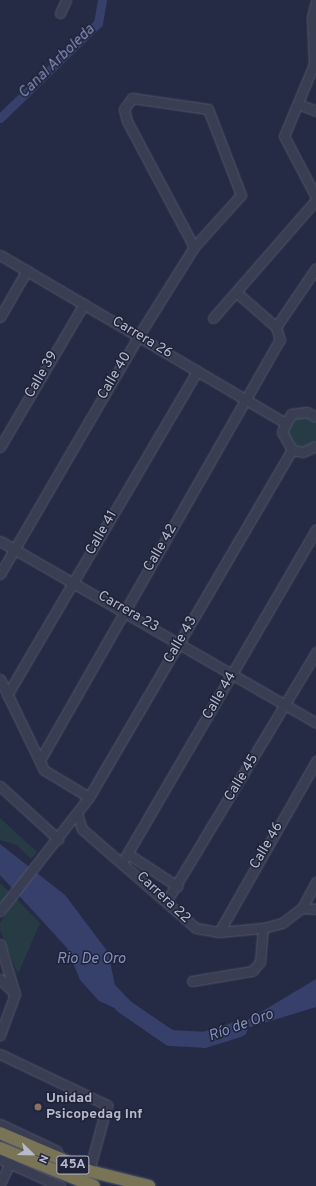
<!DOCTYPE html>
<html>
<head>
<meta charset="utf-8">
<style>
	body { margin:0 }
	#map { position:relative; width:316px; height:1186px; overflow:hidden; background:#252b44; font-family:Overpass,sans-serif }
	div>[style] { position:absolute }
	.green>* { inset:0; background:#273b45 }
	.round { border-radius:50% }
	.water>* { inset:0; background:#36406a }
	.canal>* { height:9px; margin:-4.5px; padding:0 4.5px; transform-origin:4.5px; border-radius:4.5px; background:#36406a }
	.river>* { height:16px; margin:-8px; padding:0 8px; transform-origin:8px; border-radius:8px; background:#36406a }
	.roads { filter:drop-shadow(0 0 1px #52566b) drop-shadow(0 0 1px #52566b) }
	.minor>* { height:9px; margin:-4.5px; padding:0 4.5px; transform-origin:4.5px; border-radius:4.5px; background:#3a3e53 }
	.highway>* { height:12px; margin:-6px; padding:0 6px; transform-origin:6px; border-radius:6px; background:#7a7456 }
	.dots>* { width:11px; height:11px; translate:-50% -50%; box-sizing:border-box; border:2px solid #1e2339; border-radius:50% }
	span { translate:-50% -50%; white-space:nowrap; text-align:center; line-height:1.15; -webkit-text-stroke:3px #1e2339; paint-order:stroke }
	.shield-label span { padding:1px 3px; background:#1e2339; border:1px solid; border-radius:3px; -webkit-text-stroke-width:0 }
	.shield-label { font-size:13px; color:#b7bacd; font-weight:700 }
	.street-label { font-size:14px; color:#b7bacd }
	.poi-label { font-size:14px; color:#b7bacd; font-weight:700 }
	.left { translate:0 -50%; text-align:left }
	.water-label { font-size:15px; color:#848fba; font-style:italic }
	.north { position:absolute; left:12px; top:1134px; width:40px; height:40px; -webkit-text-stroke:3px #1e2339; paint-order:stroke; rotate:113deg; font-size:11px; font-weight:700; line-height:16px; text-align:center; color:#b7bacd }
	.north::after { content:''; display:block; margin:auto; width:14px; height:18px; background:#b7bacd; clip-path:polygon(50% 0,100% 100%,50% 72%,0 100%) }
</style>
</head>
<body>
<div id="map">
	<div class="green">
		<i class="round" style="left:288px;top:417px;width:30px;height:30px"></i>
		<i style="clip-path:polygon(0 818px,37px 852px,31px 859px,17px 845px,0 840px)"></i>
		<i style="clip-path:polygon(0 883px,10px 892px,0 906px)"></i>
		<i style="clip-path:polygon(16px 898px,40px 923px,18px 974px,0 930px,0 923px)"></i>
	</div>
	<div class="water">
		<i style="clip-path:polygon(0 844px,65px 895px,108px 952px,115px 985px,143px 1014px,173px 1030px,184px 1034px,204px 1033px,241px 1024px,316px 979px,316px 1007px,221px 1036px,197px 1035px,189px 1042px,99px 1001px,80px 980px,67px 948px,0 875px)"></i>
	</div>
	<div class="canal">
		<i style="left:0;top:118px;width:136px;rotate:-44.1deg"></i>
		<i style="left:98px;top:23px;width:23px;rotate:-80deg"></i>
	</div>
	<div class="river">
		<i style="left:122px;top:1005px;width:58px;rotate:34.5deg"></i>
		<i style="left:170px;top:1038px;width:34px;rotate:3deg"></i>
		<i style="left:204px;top:1040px;width:37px;rotate:-17deg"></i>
	</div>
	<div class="roads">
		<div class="minor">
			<i style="left:316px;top:2px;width:16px;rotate:105deg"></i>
			<i style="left:312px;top:17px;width:47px;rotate:87.6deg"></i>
			<i style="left:314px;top:64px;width:78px;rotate:112.6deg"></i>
			<i style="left:284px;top:136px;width:69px;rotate:62.3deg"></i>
			<i style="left:60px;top:13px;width:14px;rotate:-65deg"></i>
			<i style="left:298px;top:104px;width:19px;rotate:21deg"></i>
			<i style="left:0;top:255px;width:329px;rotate:30.5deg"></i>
			<i style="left:0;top:317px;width:54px;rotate:-60.1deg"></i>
			<i style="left:213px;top:318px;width:157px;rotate:-48.9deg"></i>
			<i style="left:276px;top:327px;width:71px;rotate:-55.9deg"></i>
			<i style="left:316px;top:417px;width:10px;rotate:-151deg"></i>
			<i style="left:307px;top:412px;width:16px;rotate:173deg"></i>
			<i style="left:291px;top:414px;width:20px;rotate:117deg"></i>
			<i style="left:282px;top:432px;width:21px;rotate:61deg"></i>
			<i style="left:292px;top:450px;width:11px;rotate:10deg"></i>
			<i style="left:303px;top:452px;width:14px;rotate:-25deg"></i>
			<i style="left:0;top:447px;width:166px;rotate:-59.6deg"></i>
			<i style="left:0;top:541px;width:365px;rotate:29.9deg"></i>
			<i style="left:0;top:574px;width:276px;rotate:-59.8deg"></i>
			<i style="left:139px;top:335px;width:104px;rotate:-58deg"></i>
			<i style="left:194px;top:247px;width:70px;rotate:-47.9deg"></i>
			<i style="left:241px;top:195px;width:92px;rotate:-111deg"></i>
			<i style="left:208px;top:109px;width:77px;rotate:-171.8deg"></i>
			<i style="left:132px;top:98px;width:14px;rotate:126deg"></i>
			<i style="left:124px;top:109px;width:12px;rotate:76deg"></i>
			<i style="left:127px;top:121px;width:143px;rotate:62deg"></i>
			<i style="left:0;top:679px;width:101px;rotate:64.2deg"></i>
			<i style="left:44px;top:770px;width:52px;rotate:31deg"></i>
			<i style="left:7px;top:695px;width:376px;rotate:-59.6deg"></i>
			<i style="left:40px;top:760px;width:484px;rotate:-60.3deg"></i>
			<i style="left:280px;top:340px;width:14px;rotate:-107deg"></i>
			<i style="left:276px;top:327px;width:53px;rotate:-138.8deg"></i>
			<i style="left:0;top:786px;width:79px;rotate:42.4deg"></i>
			<i style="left:77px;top:814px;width:16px;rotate:72deg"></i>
			<i style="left:82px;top:829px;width:151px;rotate:41deg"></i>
			<i style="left:196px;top:928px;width:23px;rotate:10deg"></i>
			<i style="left:219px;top:932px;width:44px;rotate:-5.2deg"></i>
			<i style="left:263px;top:928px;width:20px;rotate:-15deg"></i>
			<i style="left:282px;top:923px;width:25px;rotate:-37deg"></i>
			<i style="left:302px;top:908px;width:14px;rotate:4deg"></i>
			<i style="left:128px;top:854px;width:59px;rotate:33.1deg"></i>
			<i style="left:123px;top:861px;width:384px;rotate:-59.8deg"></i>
			<i style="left:166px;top:902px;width:292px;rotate:-59deg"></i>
			<i style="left:302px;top:908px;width:30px;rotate:-62deg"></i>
			<i style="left:0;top:911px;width:145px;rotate:-52deg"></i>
			<i style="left:89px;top:797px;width:402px;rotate:-59.7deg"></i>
			<i style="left:219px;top:932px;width:197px;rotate:-60.4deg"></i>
			<i style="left:0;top:944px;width:52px;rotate:73.3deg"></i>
			<i style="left:15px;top:994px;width:44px;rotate:110.1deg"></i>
			<i style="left:0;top:979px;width:21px;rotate:45deg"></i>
			<i style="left:192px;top:981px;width:61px;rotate:-9.5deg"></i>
			<i style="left:252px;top:971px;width:12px;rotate:-48deg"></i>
			<i style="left:260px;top:962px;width:34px;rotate:-85deg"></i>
			<i style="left:0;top:1054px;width:119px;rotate:25.5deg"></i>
			<i style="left:107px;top:1105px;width:68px;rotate:105.3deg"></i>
			<i style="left:0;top:1124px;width:63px;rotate:25.3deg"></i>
			<i style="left:0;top:1159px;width:66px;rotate:24.2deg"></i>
			<i style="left:0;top:1184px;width:23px;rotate:-65deg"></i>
		</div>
		<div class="highway">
			<i style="left:0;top:1133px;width:97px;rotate:23.1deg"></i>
			<i style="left:89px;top:1171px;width:62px;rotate:14deg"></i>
			<i style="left:0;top:1148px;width:101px;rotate:22deg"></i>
		</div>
	</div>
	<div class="dots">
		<i style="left:38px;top:1107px;background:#8d6e63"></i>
	</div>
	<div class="shield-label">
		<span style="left:73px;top:1165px">45A</span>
	</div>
	<div class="street-label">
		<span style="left:142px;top:338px;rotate:31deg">Carrera 26</span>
		<span style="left:42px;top:375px;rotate:-60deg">Calle 39</span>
		<span style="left:115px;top:376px;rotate:-60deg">Calle 40</span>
		<span style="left:102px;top:533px;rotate:-60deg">Calle 41</span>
		<span style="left:161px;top:548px;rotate:-60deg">Calle 42</span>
		<span style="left:128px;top:612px;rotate:30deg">Carrera 23</span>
		<span style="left:181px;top:640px;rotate:-60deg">Calle 43</span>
		<span style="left:220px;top:696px;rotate:-60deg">Calle 44</span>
		<span style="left:242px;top:778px;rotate:-59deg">Calle 45</span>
		<span style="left:267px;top:846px;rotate:-60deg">Calle 46</span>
		<span style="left:163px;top:898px;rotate:43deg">Carrera 22</span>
	</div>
	<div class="poi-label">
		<span class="left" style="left:46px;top:1107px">Unidad<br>Psicopedag Inf</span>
	</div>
	<div class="water-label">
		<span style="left:57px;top:62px;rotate:-44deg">Canal Arboleda</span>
		<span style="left:91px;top:960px">Rio De Oro</span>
		<span style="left:241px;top:1026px;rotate:-20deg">Río de Oro</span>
	</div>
	<div class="north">N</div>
</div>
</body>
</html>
